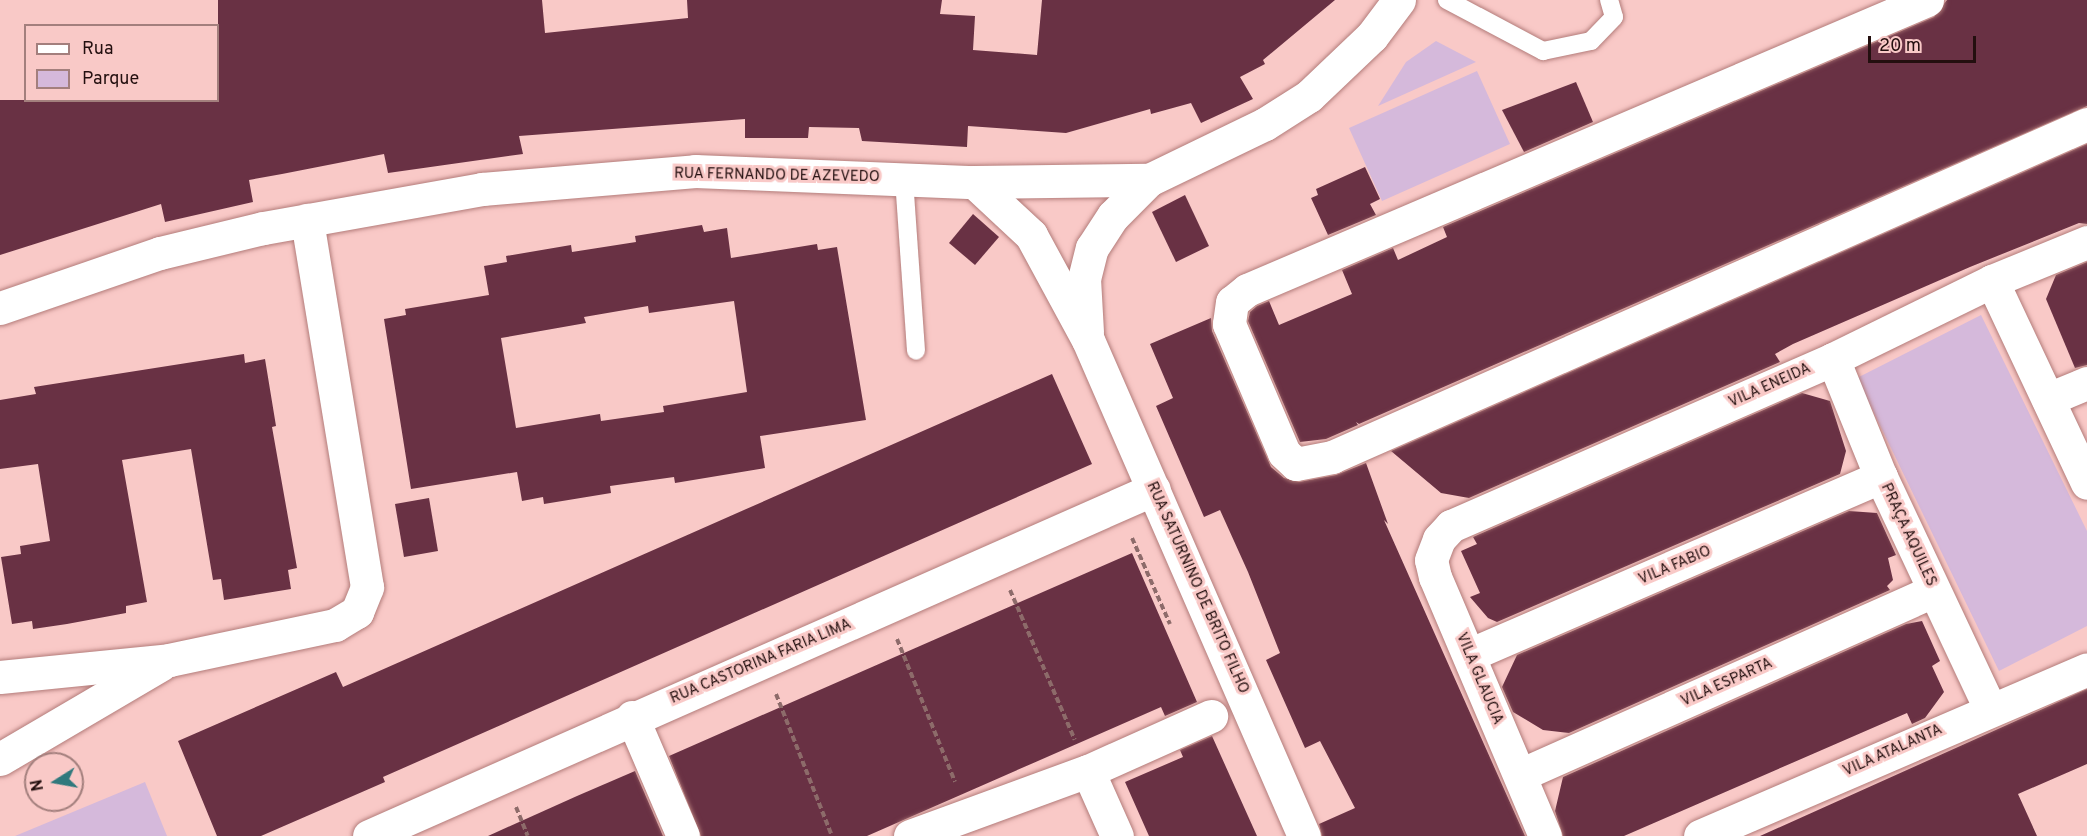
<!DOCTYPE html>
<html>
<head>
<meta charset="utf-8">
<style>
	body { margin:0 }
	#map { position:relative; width:2087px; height:836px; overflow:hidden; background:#f9c9c7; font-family:Overpass,sans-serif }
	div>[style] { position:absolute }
	.green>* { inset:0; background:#d5b9db }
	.building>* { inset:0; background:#693144 }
	.path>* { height:4px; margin-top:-2px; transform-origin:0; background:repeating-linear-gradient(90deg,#8d6b6a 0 6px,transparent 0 9px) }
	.roads { filter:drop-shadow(0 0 2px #b37c7a) drop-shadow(0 0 2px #b37c7a) }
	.service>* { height:18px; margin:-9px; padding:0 9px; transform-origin:9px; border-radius:9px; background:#fff }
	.minor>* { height:33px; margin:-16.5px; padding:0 16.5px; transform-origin:16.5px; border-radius:16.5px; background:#fff }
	span { translate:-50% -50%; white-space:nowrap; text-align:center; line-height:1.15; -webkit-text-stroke:6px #f9c9c7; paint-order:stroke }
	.street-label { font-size:15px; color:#230f0f }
	.legend { position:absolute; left:24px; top:24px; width:195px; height:78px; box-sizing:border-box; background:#f9c9c7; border:2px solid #a37f7d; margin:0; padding:8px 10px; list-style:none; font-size:18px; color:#230f0f }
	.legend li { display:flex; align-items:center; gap:12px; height:30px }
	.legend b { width:30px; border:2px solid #a37f7d }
	.north { position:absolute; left:24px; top:752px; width:60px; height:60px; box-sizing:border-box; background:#f9c9c7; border:2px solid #a37f7d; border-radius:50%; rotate:259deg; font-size:16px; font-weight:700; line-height:24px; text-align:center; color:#230f0f }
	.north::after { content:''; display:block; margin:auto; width:21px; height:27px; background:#30797d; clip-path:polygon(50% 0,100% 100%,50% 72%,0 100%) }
	.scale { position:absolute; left:1868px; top:36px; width:108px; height:27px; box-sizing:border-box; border:3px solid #230f0f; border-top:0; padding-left:8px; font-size:18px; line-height:21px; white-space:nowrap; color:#230f0f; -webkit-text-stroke:4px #f9c9c7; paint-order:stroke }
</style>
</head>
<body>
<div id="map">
	<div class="green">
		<i style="clip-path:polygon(1436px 41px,1476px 62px,1378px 106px,1406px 62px)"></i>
		<i style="clip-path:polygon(1477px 71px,1510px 144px,1382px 201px,1349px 128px)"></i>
		<i style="clip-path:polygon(1981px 315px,2087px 531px,2087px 626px,1999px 671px,1857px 378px)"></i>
		<i style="clip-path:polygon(145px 782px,167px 836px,15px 836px)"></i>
	</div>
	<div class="building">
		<i style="clip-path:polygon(218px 0,542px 0,545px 33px,688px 18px,687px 0,942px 0,940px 14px,975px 16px,973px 50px,1037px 55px,1042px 0,1335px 0,1263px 60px,1265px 64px,1240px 77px,1253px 99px,1201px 123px,1191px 103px,1151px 114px,1150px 109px,1066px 133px,968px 126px,967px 147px,862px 141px,859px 128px,809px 127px,808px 138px,745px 138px,745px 119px,519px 136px,523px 154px,388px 173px,384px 154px,282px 174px,249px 180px,253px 202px,165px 222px,161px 204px,0 255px,0 100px,218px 100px)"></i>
		<i style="clip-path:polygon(1947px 0,2087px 0,2087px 106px,1359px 424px,1356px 422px,1358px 425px,1326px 439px,1300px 442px,1248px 321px,1250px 312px,1257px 306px,1269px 301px,1279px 325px,1352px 294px,1342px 270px,1393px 248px,1398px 260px,1447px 237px,1443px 227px,1934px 17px)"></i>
		<i style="clip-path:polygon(1576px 82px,1593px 122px,1524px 152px,1502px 110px)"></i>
		<i style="clip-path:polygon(2087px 144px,2087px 224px,2079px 223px,1970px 267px,1793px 344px,1775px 354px,1780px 362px,1469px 498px,1441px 493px,1391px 451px)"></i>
		<i style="clip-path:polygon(1365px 167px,1380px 199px,1370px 204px,1376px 215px,1328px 235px,1311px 198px,1318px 195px,1316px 189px)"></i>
		<i style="clip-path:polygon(1185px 195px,1209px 246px,1176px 262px,1152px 212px)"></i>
		<i style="clip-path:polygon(973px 214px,999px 237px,975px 265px,949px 243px)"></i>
		<i style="clip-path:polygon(evenodd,702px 225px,704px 232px,727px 228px,731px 258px,817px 244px,818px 250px,837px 247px,866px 420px,760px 436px,765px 468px,675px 483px,674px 477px,610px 486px,611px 493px,544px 504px,543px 497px,522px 501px,517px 472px,411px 489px,384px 319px,406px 315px,405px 309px,489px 295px,484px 266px,507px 262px,506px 256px,571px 245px,572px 252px,636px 242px,635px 236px,702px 225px,734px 301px,747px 392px,663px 406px,664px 412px,601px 421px,600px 414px,516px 428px,501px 338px,586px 323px,584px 317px,648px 306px,649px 313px,734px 301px)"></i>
		<i style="clip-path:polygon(2087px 262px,2087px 365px,2075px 368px,2046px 299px,2056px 275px)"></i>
		<i style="clip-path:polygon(1211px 318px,1212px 331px,1271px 467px,1284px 478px,1299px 482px,1336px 475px,1366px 463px,1388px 524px,1384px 520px,1525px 836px,1322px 836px,1319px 824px,1355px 808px,1320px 741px,1305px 748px,1266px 660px,1280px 653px,1248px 572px,1220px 510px,1204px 517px,1156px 406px,1173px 398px,1150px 344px)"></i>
		<i style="clip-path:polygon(244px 354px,245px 363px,265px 359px,276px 426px,272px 427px,297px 568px,288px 570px,291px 589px,224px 600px,221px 579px,213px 580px,191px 449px,122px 460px,147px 602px,126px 606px,126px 613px,67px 624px,33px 629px,32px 621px,12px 624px,1px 557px,21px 554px,20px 546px,50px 541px,38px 464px,0 469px,0 400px,36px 394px,34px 387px)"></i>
		<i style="clip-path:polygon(1052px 374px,1092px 464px,383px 777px,385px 782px,261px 836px,217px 836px,178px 741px,336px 672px,343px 687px)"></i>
		<i style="clip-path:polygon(1802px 393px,1830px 401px,1846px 451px,1840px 474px,1497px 622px,1488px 618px,1470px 597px,1480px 593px,1461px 551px,1477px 544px,1473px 537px)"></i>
		<i style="clip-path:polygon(429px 498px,438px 551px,404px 557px,395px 504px)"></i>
		<i style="clip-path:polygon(1849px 511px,1877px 513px,1896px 555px,1888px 558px,1893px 580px,1887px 586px,1890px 590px,1569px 733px,1543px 730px,1513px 712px,1502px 687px,1517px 655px)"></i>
		<i style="clip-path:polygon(1132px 553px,1197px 702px,1165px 716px,1161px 707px,867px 836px,701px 836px,669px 756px)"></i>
		<i style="clip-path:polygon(1922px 621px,1940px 661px,1932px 666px,1944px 692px,1925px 718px,1912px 724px,1907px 713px,1624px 836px,1563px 836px,1555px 811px,1563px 777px,1906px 624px)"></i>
		<i style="clip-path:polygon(2087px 689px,2087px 764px,2018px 794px,2037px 836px,1760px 836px)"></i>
		<i style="clip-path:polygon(1212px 736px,1257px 836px,1149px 836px,1125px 782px,1183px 757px,1180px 750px)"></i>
		<i style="clip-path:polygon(635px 771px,663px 836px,488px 836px,577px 796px)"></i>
	</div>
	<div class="path">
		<i style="left:1132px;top:538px;width:94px;rotate:66.2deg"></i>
		<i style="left:1010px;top:590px;width:163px;rotate:66.6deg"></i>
		<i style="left:897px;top:639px;width:154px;rotate:67.9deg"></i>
		<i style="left:776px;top:694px;width:153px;rotate:68.5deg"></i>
		<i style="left:516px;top:807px;width:31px;rotate:68deg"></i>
	</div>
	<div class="roads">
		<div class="service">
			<i style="left:1447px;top:0;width:109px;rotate:28deg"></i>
			<i style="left:1543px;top:51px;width:49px;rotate:-11.8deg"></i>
			<i style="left:1591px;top:41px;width:33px;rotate:-46deg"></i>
			<i style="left:1614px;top:17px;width:18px;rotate:-106deg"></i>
			<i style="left:904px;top:179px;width:172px;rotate:86deg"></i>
		</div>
		<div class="minor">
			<i style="left:1927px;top:0;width:739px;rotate:156.9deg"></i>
			<i style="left:1247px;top:290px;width:19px;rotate:141deg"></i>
			<i style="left:1232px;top:302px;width:22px;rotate:98deg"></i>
			<i style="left:1229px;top:324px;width:140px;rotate:66.9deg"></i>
			<i style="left:1284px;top:453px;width:16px;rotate:43deg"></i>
			<i style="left:1296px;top:464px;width:37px;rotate:-11deg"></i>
			<i style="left:1332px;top:457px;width:825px;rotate:-23.8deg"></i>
			<i style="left:974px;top:182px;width:78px;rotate:42.9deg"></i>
			<i style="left:1031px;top:235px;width:119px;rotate:61.5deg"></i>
			<i style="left:1088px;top:340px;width:541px;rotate:66.47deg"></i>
			<i style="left:1992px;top:281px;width:223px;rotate:64.8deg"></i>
			<i style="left:0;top:308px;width:169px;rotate:-19deg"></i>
			<i style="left:160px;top:253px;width:106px;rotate:-13.6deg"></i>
			<i style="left:263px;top:228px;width:222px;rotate:-10.1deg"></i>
			<i style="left:482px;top:189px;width:214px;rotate:-4.8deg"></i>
			<i style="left:695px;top:171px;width:279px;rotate:2.3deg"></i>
			<i style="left:974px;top:182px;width:175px;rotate:-0.7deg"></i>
			<i style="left:1149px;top:180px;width:129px;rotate:-25.8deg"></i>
			<i style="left:1265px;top:124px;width:52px;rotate:-32.5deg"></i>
			<i style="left:1309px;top:96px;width:87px;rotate:-43.6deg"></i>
			<i style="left:1372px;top:36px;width:45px;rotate:-53.1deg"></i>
			<i style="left:1087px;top:332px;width:53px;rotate:-93.2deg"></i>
			<i style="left:1084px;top:279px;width:32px;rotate:-76deg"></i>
			<i style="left:1092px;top:248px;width:38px;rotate:-57deg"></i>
			<i style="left:1113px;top:216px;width:51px;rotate:-45deg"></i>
			<i style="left:1833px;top:359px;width:127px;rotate:67.9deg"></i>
			<i style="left:1881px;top:477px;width:256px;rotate:64.8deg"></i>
			<i style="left:2048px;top:399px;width:42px;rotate:-22.3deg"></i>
			<i style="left:1469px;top:655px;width:449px;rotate:-23.4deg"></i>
			<i style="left:0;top:677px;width:170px;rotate:-5.7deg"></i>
			<i style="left:169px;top:660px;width:170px;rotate:-11.9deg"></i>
			<i style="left:335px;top:625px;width:26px;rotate:-31deg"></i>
			<i style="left:357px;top:612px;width:27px;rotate:-68deg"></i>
			<i style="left:367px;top:587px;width:372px;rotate:-99.3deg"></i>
			<i style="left:632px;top:717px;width:129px;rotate:66.8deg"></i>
			<i style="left:0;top:759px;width:186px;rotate:-30.4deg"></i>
			<i style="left:1088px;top:771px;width:71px;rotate:66deg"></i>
			<i style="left:1520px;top:775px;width:453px;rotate:-24deg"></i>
			<i style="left:369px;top:836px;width:858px;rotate:-23.85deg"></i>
			<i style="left:910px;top:836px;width:189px;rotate:-20.1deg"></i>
			<i style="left:1088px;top:771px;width:135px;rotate:-24.1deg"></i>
			<i style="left:1545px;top:836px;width:281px;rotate:-113deg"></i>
			<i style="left:1435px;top:577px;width:17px;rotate:-103deg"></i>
			<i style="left:1431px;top:560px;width:22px;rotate:-69deg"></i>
			<i style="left:1439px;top:539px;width:18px;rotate:-47deg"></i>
			<i style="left:1451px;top:526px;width:417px;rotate:-23.6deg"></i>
			<i style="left:1833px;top:359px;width:177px;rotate:-26.1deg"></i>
			<i style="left:1992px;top:281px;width:103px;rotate:-22.3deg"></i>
			<i style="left:1700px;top:836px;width:421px;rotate:-23.3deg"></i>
		</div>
	</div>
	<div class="street-label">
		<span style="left:777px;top:176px;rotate:1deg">RUA FERNANDO DE AZEVEDO</span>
		<span style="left:1770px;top:386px;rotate:-24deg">VILA ENEIDA</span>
		<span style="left:1908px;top:535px;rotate:65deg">PRAÇA AQUILES</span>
		<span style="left:1675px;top:566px;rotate:-23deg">VILA FABIO</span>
		<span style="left:1197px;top:588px;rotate:66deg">RUA SATURNINO DE BRITO FILHO</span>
		<span style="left:761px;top:662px;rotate:-23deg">RUA CASTORINA FARIA LIMA</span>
		<span style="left:1479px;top:679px;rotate:67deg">VILA GLAUCIA</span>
		<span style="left:1727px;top:683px;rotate:-24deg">VILA ESPARTA</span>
		<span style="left:1893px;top:751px;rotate:-24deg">VILA ATALANTA</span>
	</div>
	<ul class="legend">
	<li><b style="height:8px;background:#fff"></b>Rua</li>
	<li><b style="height:16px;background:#d5b9db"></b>Parque</li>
	</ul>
	<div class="north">N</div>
	<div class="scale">20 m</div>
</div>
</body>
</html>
